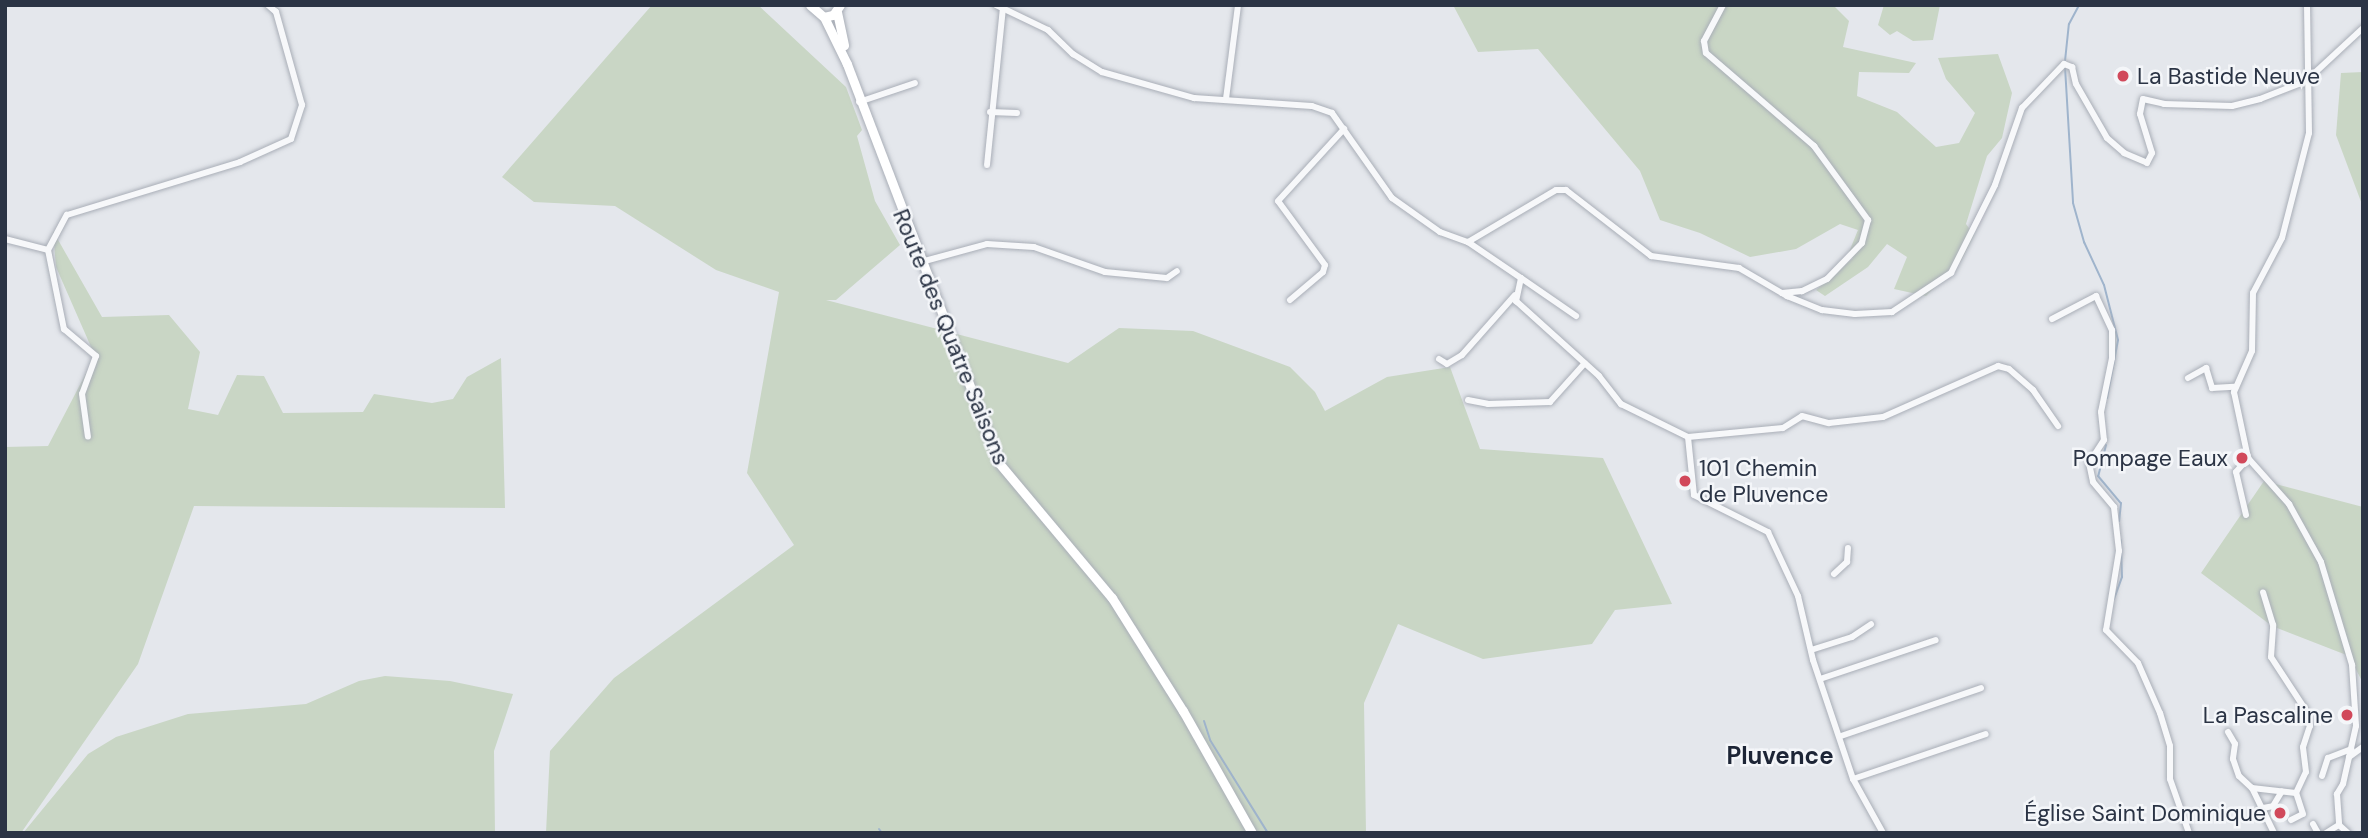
<!DOCTYPE html>
<html>
<head>
<meta charset="utf-8">
<style>
	body { margin:0 }
	#map { position:relative; width:2368px; height:838px; overflow:hidden; background:#e4e7ec; font-family:"DM Sans",sans-serif }
	div>[style] { position:absolute }
	.green>* { inset:0; background:#c9d6c5 }
	.stream>* { height:2px; margin:-1px; padding:0 1px; transform-origin:1px; border-radius:1px; background:#9fb4cc }
	.roads { filter:drop-shadow(0 0 2px #a9aeb7) drop-shadow(0 0 2px #a9aeb7) }
	.street>* { height:6px; margin:-3px; padding:0 3px; transform-origin:3px; border-radius:3px; background:#f7f8fa }
	.secondary>* { height:9px; margin:-4.5px; padding:0 4.5px; transform-origin:4.5px; border-radius:4.5px; background:#fff }
	.dots>* { width:19px; height:19px; translate:-50% -50%; box-sizing:border-box; border:4px solid #f4f6f9; border-radius:50% }
	span { translate:-50% -50%; white-space:nowrap; text-align:center; line-height:1.15; -webkit-text-stroke:5px #f4f6f9; paint-order:stroke }
	.poi-label { font-size:23px; color:#2b3445 }
	.left { translate:0 -50%; text-align:left }
	.right { translate:-100% -50%; text-align:right }
	.street-label { font-size:23px; color:#2b3445 }
	.neighbourhood-label { font-size:24px; color:#1d2536; font-weight:700 }
	.frame { position:absolute; inset:0; border:7px solid #2b3445; pointer-events:none }
</style>
</head>
<body>
<div id="map">
	<div class="green">
		<i style="clip-path:polygon(652px 5px,758px 5px,846px 87px,862px 130px,857px 136px,875px 201px,900px 245px,836px 300px,826px 300px,1068px 363px,1119px 328px,1193px 331px,1290px 367px,1315px 392px,1325px 411px,1387px 377px,1450px 367px,1480px 449px,1603px 458px,1672px 604px,1615px 610px,1592px 644px,1483px 659px,1398px 624px,1364px 703px,1366px 833px,546px 833px,550px 751px,614px 678px,794px 545px,747px 473px,779px 292px,716px 270px,615px 206px,534px 202px,502px 177px)"></i>
		<i style="clip-path:polygon(1453px 5px,1833px 5px,1849px 21px,1843px 47px,1916px 63px,1909px 73px,1859px 72px,1857px 96px,1897px 112px,1936px 147px,1959px 143px,1975px 113px,1946px 79px,1938px 58px,1998px 54px,2012px 93px,2002px 138px,1987px 156px,1966px 224px,1974px 235px,1961px 261px,1926px 296px,1894px 289px,1907px 257px,1887px 244px,1868px 267px,1825px 296px,1816px 290px,1853px 258px,1847px 257px,1858px 230px,1840px 224px,1796px 249px,1750px 257px,1700px 233px,1660px 220px,1640px 171px,1538px 49px,1478px 52px)"></i>
		<i style="clip-path:polygon(1884px 5px,1940px 5px,1933px 40px,1913px 41px,1897px 31px,1890px 35px,1878px 25px)"></i>
		<i style="clip-path:polygon(2363px 72px,2363px 207px,2336px 135px,2341px 73px)"></i>
		<i style="clip-path:polygon(53px 231px,102px 317px,169px 315px,200px 352px,188px 409px,218px 415px,237px 375px,264px 376px,283px 413px,363px 412px,374px 394px,432px 403px,453px 399px,467px 377px,501px 358px,505px 508px,194px 506px,138px 664px,21px 833px,5px 833px,5px 447px,48px 446px,95px 356px,56px 267px)"></i>
		<i style="clip-path:polygon(2264px 481px,2363px 507px,2363px 683px,2349px 656px,2272px 626px,2201px 573px)"></i>
		<i style="clip-path:polygon(385px 676px,450px 681px,513px 694px,494px 751px,495px 833px,23px 833px,88px 754px,116px 737px,188px 714px,306px 704px,359px 681px)"></i>
	</div>
	<div class="stream">
		<i style="left:2065px;top:61px;width:37px;rotate:-84deg"></i>
		<i style="left:2069px;top:24px;width:21px;rotate:-62deg"></i>
		<i style="left:2065px;top:67px;width:136px;rotate:86.6deg"></i>
		<i style="left:2073px;top:203px;width:41px;rotate:74.2deg"></i>
		<i style="left:2084px;top:242px;width:47px;rotate:65.1deg"></i>
		<i style="left:2104px;top:285px;width:57px;rotate:75.7deg"></i>
		<i style="left:2118px;top:340px;width:59px;rotate:100.7deg"></i>
		<i style="left:2106px;top:445px;width:32px;rotate:104deg"></i>
		<i style="left:2098px;top:476px;width:35px;rotate:50deg"></i>
		<i style="left:2121px;top:503px;width:18px;rotate:96deg"></i>
		<i style="left:2114px;top:599px;width:23px;rotate:-70deg"></i>
		<i style="left:2122px;top:577px;width:37px;rotate:-92deg"></i>
		<i style="left:1204px;top:721px;width:20px;rotate:72deg"></i>
		<i style="left:1210px;top:740px;width:110px;rotate:58.1deg"></i>
		<i style="left:879px;top:829px;width:5px;rotate:53deg"></i>
	</div>
	<div class="roads">
		<div class="street">
			<i style="left:996px;top:5px;width:58px;rotate:25.7deg"></i>
			<i style="left:1048px;top:30px;width:35px;rotate:44deg"></i>
			<i style="left:1073px;top:54px;width:34px;rotate:32deg"></i>
			<i style="left:1102px;top:72px;width:96px;rotate:15.8deg"></i>
			<i style="left:1194px;top:98px;width:118px;rotate:3.9deg"></i>
			<i style="left:1312px;top:106px;width:21px;rotate:19deg"></i>
			<i style="left:1332px;top:113px;width:104px;rotate:54.8deg"></i>
			<i style="left:1392px;top:198px;width:59px;rotate:35.3deg"></i>
			<i style="left:1440px;top:232px;width:30px;rotate:20deg"></i>
			<i style="left:1468px;top:242px;width:64px;rotate:34.2deg"></i>
			<i style="left:1521px;top:278px;width:24px;rotate:102deg"></i>
			<i style="left:1516px;top:301px;width:112px;rotate:42.1deg"></i>
			<i style="left:1599px;top:376px;width:36px;rotate:52deg"></i>
			<i style="left:1621px;top:404px;width:75px;rotate:26.2deg"></i>
			<i style="left:1688px;top:437px;width:58px;rotate:84.1deg"></i>
			<i style="left:1694px;top:495px;width:83px;rotate:26.6deg"></i>
			<i style="left:1768px;top:532px;width:71px;rotate:64.9deg"></i>
			<i style="left:1798px;top:596px;width:66px;rotate:76.8deg"></i>
			<i style="left:1813px;top:660px;width:126px;rotate:71.4deg"></i>
			<i style="left:1853px;top:779px;width:62px;rotate:60.9deg"></i>
			<i style="left:1723px;top:5px;width:41px;rotate:117.8deg"></i>
			<i style="left:1704px;top:41px;width:12px;rotate:81deg"></i>
			<i style="left:1706px;top:53px;width:143px;rotate:40.7deg"></i>
			<i style="left:1814px;top:146px;width:92px;rotate:53.9deg"></i>
			<i style="left:1868px;top:220px;width:24px;rotate:105deg"></i>
			<i style="left:1862px;top:243px;width:50px;rotate:134.2deg"></i>
			<i style="left:1827px;top:279px;width:28px;rotate:154deg"></i>
			<i style="left:1802px;top:291px;width:20px;rotate:174deg"></i>
			<i style="left:2307px;top:5px;width:128px;rotate:89.1deg"></i>
			<i style="left:2309px;top:133px;width:108px;rotate:104.4deg"></i>
			<i style="left:2282px;top:238px;width:62px;rotate:117.8deg"></i>
			<i style="left:2253px;top:293px;width:58px;rotate:91deg"></i>
			<i style="left:2252px;top:351px;width:45px;rotate:113.7deg"></i>
			<i style="left:2234px;top:392px;width:67px;rotate:78deg"></i>
			<i style="left:2248px;top:458px;width:62px;rotate:48.3deg"></i>
			<i style="left:2289px;top:504px;width:66px;rotate:61.1deg"></i>
			<i style="left:2321px;top:562px;width:108px;rotate:73.2deg"></i>
			<i style="left:2352px;top:665px;width:61px;rotate:86.2deg"></i>
			<i style="left:2356px;top:726px;width:59px;rotate:102.6deg"></i>
			<i style="left:2343px;top:784px;width:12px;rotate:121deg"></i>
			<i style="left:2337px;top:794px;width:31px;rotate:86deg"></i>
			<i style="left:1226px;top:99px;width:95px;rotate:-82.7deg"></i>
			<i style="left:859px;top:102px;width:59px;rotate:-18.7deg"></i>
			<i style="left:990px;top:112px;width:27px;rotate:2deg"></i>
			<i style="left:987px;top:165px;width:159px;rotate:-84.2deg"></i>
			<i style="left:5px;top:239px;width:44px;rotate:14.3deg"></i>
			<i style="left:48px;top:250px;width:40px;rotate:-62deg"></i>
			<i style="left:67px;top:215px;width:181px;rotate:-17deg"></i>
			<i style="left:240px;top:162px;width:56px;rotate:-24.3deg"></i>
			<i style="left:291px;top:139px;width:36px;rotate:-72deg"></i>
			<i style="left:302px;top:105px;width:97px;rotate:-105.6deg"></i>
			<i style="left:276px;top:12px;width:11px;rotate:-139deg"></i>
			<i style="left:1468px;top:242px;width:102px;rotate:-30.6deg"></i>
			<i style="left:1556px;top:190px;width:10px"></i>
			<i style="left:1566px;top:190px;width:108px;rotate:37.8deg"></i>
			<i style="left:1651px;top:256px;width:89px;rotate:7.8deg"></i>
			<i style="left:1739px;top:268px;width:56px;rotate:30.3deg"></i>
			<i style="left:1787px;top:296px;width:38px;rotate:22deg"></i>
			<i style="left:1822px;top:310px;width:33px;rotate:7deg"></i>
			<i style="left:1855px;top:314px;width:37px;rotate:-3deg"></i>
			<i style="left:1892px;top:312px;width:71px;rotate:-33.5deg"></i>
			<i style="left:1951px;top:273px;width:98px;rotate:-63.4deg"></i>
			<i style="left:1995px;top:185px;width:82px;rotate:-70.7deg"></i>
			<i style="left:2022px;top:108px;width:61px;rotate:-46.3deg"></i>
			<i style="left:2064px;top:64px;width:9px;rotate:21deg"></i>
			<i style="left:2072px;top:67px;width:17px;rotate:77deg"></i>
			<i style="left:2076px;top:84px;width:62px;rotate:60.1deg"></i>
			<i style="left:2107px;top:138px;width:23px;rotate:41deg"></i>
			<i style="left:2124px;top:153px;width:25px;rotate:23deg"></i>
			<i style="left:2147px;top:163px;width:11px;rotate:-63deg"></i>
			<i style="left:2152px;top:153px;width:41px;rotate:-107.1deg"></i>
			<i style="left:2140px;top:114px;width:15px;rotate:-79deg"></i>
			<i style="left:2143px;top:99px;width:22px;rotate:13deg"></i>
			<i style="left:2164px;top:104px;width:68px;rotate:1.7deg"></i>
			<i style="left:2232px;top:106px;width:29px;rotate:-14deg"></i>
			<i style="left:2260px;top:99px;width:49px;rotate:-21.4deg"></i>
			<i style="left:2306px;top:81px;width:78px;rotate:-42.9deg"></i>
			<i style="left:48px;top:250px;width:81px;rotate:78.6deg"></i>
			<i style="left:64px;top:329px;width:42px;rotate:40.2deg"></i>
			<i style="left:96px;top:356px;width:40px;rotate:110.2deg"></i>
			<i style="left:82px;top:394px;width:43px;rotate:82.1deg"></i>
			<i style="left:921px;top:262px;width:68px;rotate:-15.3deg"></i>
			<i style="left:987px;top:244px;width:47px;rotate:3.7deg"></i>
			<i style="left:1034px;top:247px;width:75px;rotate:19.4deg"></i>
			<i style="left:1105px;top:272px;width:62px;rotate:5.5deg"></i>
			<i style="left:1167px;top:278px;width:12px;rotate:-35deg"></i>
			<i style="left:1521px;top:278px;width:67px;rotate:34.6deg"></i>
			<i style="left:1290px;top:300px;width:43px;rotate:-40.3deg"></i>
			<i style="left:1323px;top:272px;width:7px;rotate:-74deg"></i>
			<i style="left:1325px;top:265px;width:79px;rotate:-126.3deg"></i>
			<i style="left:1278px;top:201px;width:98px;rotate:-47.5deg"></i>
			<i style="left:2052px;top:319px;width:50px;rotate:-27.6deg"></i>
			<i style="left:2096px;top:296px;width:38px;rotate:65deg"></i>
			<i style="left:2112px;top:330px;width:28px;rotate:90deg"></i>
			<i style="left:2112px;top:358px;width:55px;rotate:101.5deg"></i>
			<i style="left:2101px;top:412px;width:28px;rotate:84deg"></i>
			<i style="left:2104px;top:440px;width:27px;rotate:123deg"></i>
			<i style="left:2089px;top:463px;width:19px;rotate:78deg"></i>
			<i style="left:2093px;top:482px;width:33px;rotate:50deg"></i>
			<i style="left:2114px;top:507px;width:44px;rotate:83.5deg"></i>
			<i style="left:2119px;top:551px;width:80px;rotate:99.3deg"></i>
			<i style="left:2106px;top:630px;width:46px;rotate:45.9deg"></i>
			<i style="left:2138px;top:663px;width:55px;rotate:66.3deg"></i>
			<i style="left:2160px;top:713px;width:34px;rotate:73deg"></i>
			<i style="left:2170px;top:746px;width:33px;rotate:90deg"></i>
			<i style="left:2170px;top:779px;width:57px;rotate:70.6deg"></i>
			<i style="left:1439px;top:359px;width:9px;rotate:32deg"></i>
			<i style="left:1447px;top:364px;width:17px;rotate:-31deg"></i>
			<i style="left:1462px;top:355px;width:80px;rotate:-48.5deg"></i>
			<i style="left:2188px;top:378px;width:21px;rotate:-29deg"></i>
			<i style="left:2206px;top:368px;width:21px;rotate:73deg"></i>
			<i style="left:2212px;top:388px;width:22px;rotate:-3deg"></i>
			<i style="left:1468px;top:400px;width:20px;rotate:11deg"></i>
			<i style="left:1488px;top:404px;width:62px;rotate:-1.8deg"></i>
			<i style="left:1550px;top:402px;width:52px;rotate:-48.1deg"></i>
			<i style="left:1688px;top:437px;width:95px;rotate:-5.4deg"></i>
			<i style="left:1783px;top:428px;width:22px;rotate:-32deg"></i>
			<i style="left:1802px;top:416px;width:28px;rotate:15deg"></i>
			<i style="left:1829px;top:423px;width:54px;rotate:-6.3deg"></i>
			<i style="left:1883px;top:417px;width:126px;rotate:-23.9deg"></i>
			<i style="left:1998px;top:366px;width:11px;rotate:15deg"></i>
			<i style="left:2009px;top:369px;width:32px;rotate:41deg"></i>
			<i style="left:2033px;top:390px;width:44px;rotate:55.2deg"></i>
			<i style="left:2246px;top:515px;width:44px;rotate:-103.1deg"></i>
			<i style="left:2236px;top:472px;width:18px;rotate:-49deg"></i>
			<i style="left:1834px;top:574px;width:18px;rotate:-43deg"></i>
			<i style="left:1847px;top:562px;width:14px;rotate:-86deg"></i>
			<i style="left:1811px;top:650px;width:43px;rotate:-17.6deg"></i>
			<i style="left:1852px;top:637px;width:23px;rotate:-34deg"></i>
			<i style="left:1820px;top:679px;width:122px;rotate:-18.6deg"></i>
			<i style="left:2228px;top:732px;width:14px;rotate:60deg"></i>
			<i style="left:2235px;top:744px;width:15px;rotate:98deg"></i>
			<i style="left:2233px;top:759px;width:18px;rotate:71deg"></i>
			<i style="left:2239px;top:776px;width:18px;rotate:43deg"></i>
			<i style="left:2252px;top:788px;width:50px;rotate:63.9deg"></i>
			<i style="left:1841px;top:736px;width:148px;rotate:-18.9deg"></i>
			<i style="left:2349px;top:757px;width:17px;rotate:-36deg"></i>
			<i style="left:2322px;top:776px;width:19px;rotate:-72deg"></i>
			<i style="left:2328px;top:758px;width:25px;rotate:-21deg"></i>
			<i style="left:1853px;top:779px;width:140px;rotate:-18.7deg"></i>
			<i style="left:2252px;top:788px;width:44px;rotate:6.5deg"></i>
			<i style="left:2296px;top:793px;width:23px;rotate:-65deg"></i>
			<i style="left:2306px;top:772px;width:25px;rotate:-97deg"></i>
			<i style="left:2303px;top:747px;width:22px;rotate:-72deg"></i>
			<i style="left:2310px;top:726px;width:18px;rotate:-106deg"></i>
			<i style="left:2305px;top:709px;width:62px;rotate:-123.2deg"></i>
			<i style="left:2271px;top:657px;width:32px;rotate:-86deg"></i>
			<i style="left:2273px;top:625px;width:34px;rotate:-107deg"></i>
			<i style="left:2263px;top:808px;width:10px;rotate:-11deg"></i>
			<i style="left:2273px;top:806px;width:17px;rotate:-59deg"></i>
			<i style="left:2291px;top:820px;width:13px;rotate:-27deg"></i>
			<i style="left:2303px;top:814px;width:22px;rotate:-108deg"></i>
			<i style="left:2313px;top:824px;width:10px;rotate:61deg"></i>
			<i style="left:2339px;top:825px;width:12px;rotate:42deg"></i>
			<i style="left:2326px;top:833px;width:15px;rotate:-32deg"></i>
		</div>
		<div class="secondary">
			<i style="left:810px;top:5px;width:18px;rotate:41deg"></i>
			<i style="left:824px;top:17px;width:9px;rotate:-13deg"></i>
			<i style="left:833px;top:15px;width:12px;rotate:-55deg"></i>
			<i style="left:837px;top:12px;width:34px;rotate:78deg"></i>
			<i style="left:824px;top:17px;width:52px;rotate:63.9deg"></i>
			<i style="left:847px;top:64px;width:427px;rotate:69.1deg"></i>
			<i style="left:999px;top:463px;width:176px;rotate:50.1deg"></i>
			<i style="left:1112px;top:598px;width:133px;rotate:57.9deg"></i>
			<i style="left:1183px;top:711px;width:140px;rotate:60.5deg"></i>
		</div>
	</div>
	<div class="dots">
		<i style="left:2123px;top:76px;background:#d1495b"></i>
		<i style="left:2242px;top:458px;background:#d1495b"></i>
		<i style="left:1685px;top:481px;background:#d1495b"></i>
		<i style="left:2347px;top:715px;background:#d1495b"></i>
		<i style="left:2280px;top:813px;background:#d1495b"></i>
	</div>
	<div class="poi-label">
		<span class="left" style="left:2137px;top:76px">La Bastide Neuve</span>
		<span class="right" style="left:2228px;top:458px">Pompage Eaux</span>
		<span class="left" style="left:1699px;top:481px">101 Chemin<br>de Pluvence</span>
		<span class="right" style="left:2333px;top:715px">La Pascaline</span>
		<span class="right" style="left:2266px;top:813px">Église Saint Dominique</span>
	</div>
	<div class="street-label">
		<span style="left:951px;top:337px;rotate:68deg">Route des Quatre Saisons</span>
	</div>
	<div class="neighbourhood-label">
		<span style="left:1780px;top:756px">Pluvence</span>
	</div>
	<div class="frame"></div>
</div>
</body>
</html>
